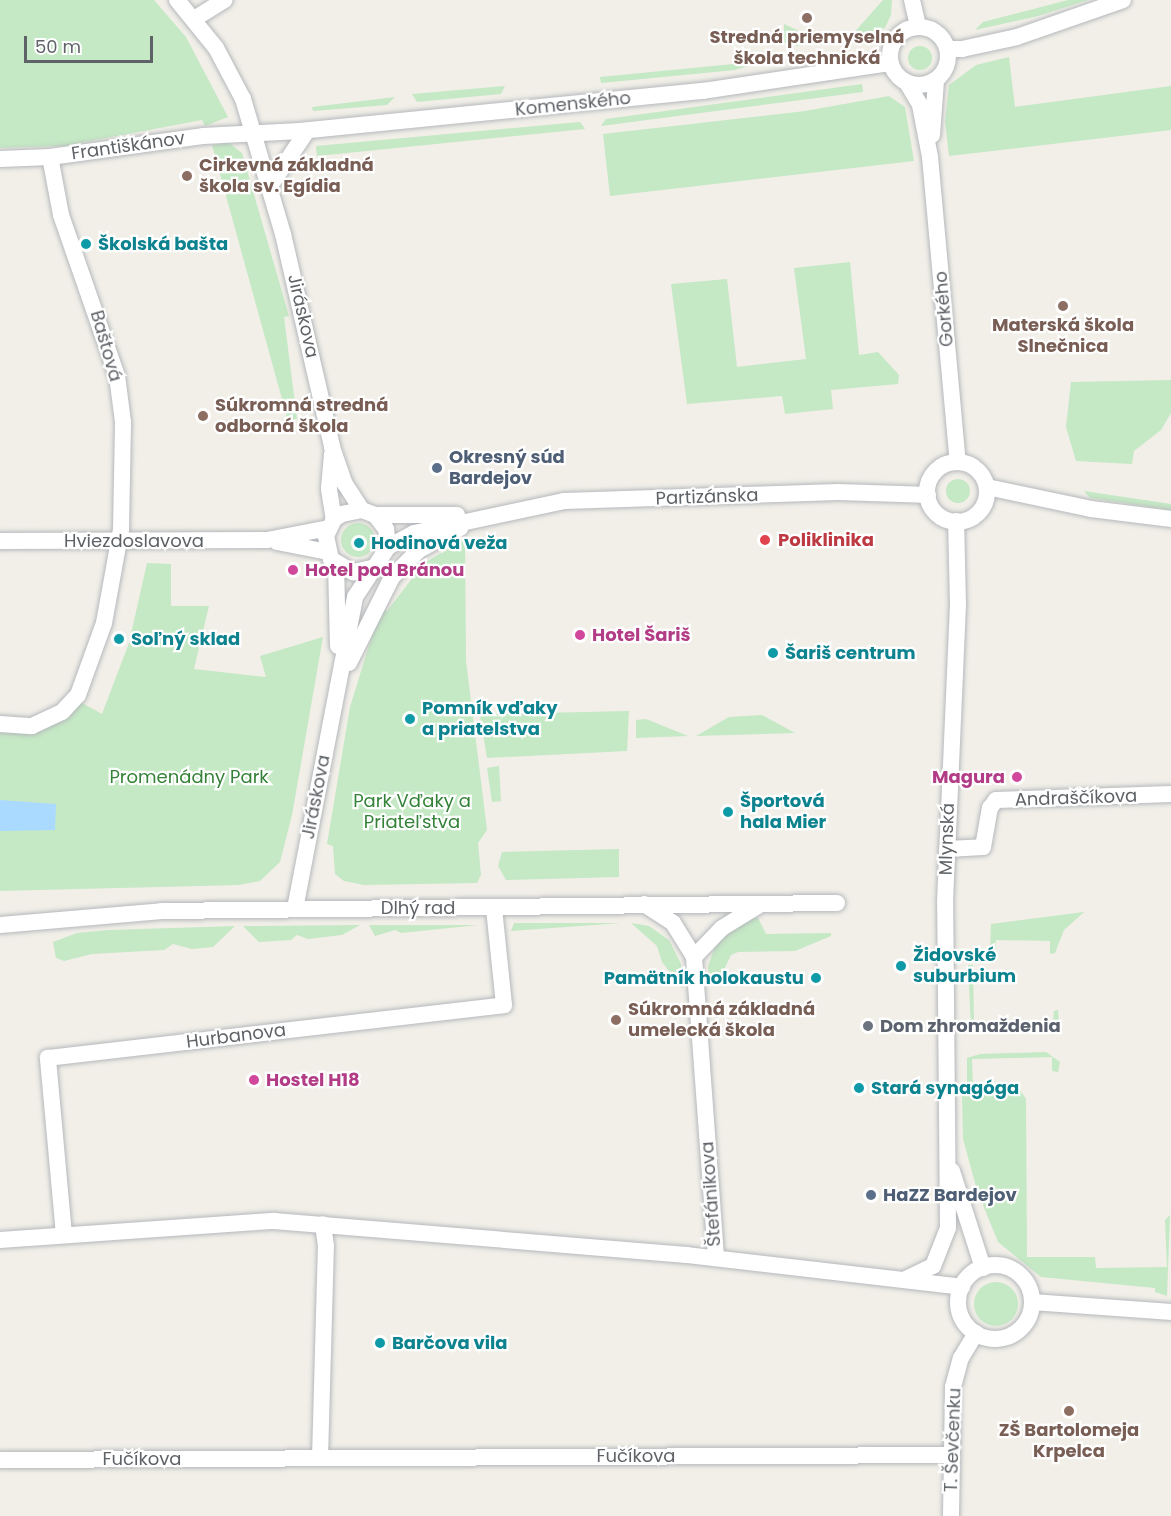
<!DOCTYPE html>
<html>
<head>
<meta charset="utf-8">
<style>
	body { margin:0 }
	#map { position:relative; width:1171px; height:1516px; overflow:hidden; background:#f1efe8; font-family:Poppins,sans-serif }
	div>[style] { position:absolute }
	.green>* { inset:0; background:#c5e8c5 }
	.round { border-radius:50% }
	.water>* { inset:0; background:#aadaff }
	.roads { filter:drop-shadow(0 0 2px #b5b8bc) drop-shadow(0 0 2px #b5b8bc) }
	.minor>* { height:16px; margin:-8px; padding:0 8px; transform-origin:8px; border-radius:8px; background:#fff }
	.minor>.ring { margin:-8px; padding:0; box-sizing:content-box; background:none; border:16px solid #fff; border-radius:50% }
	.dots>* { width:16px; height:16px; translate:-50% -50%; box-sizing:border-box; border:3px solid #fff; border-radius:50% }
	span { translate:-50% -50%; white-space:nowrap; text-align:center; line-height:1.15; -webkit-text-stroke:4.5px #fff; paint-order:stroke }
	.education-label { font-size:18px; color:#785e54; font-weight:700 }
	.left { translate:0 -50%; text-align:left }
	.street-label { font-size:18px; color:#5f6368 }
	.culture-label { font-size:18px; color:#0d838f; font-weight:700 }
	.right { translate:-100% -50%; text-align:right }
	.service-label { font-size:18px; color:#4e5e75; font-weight:700 }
	.health-label { font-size:18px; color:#be3a42; font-weight:700 }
	.hotel-label { font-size:18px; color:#b23c85; font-weight:700 }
	.park-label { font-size:18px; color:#348238 }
	.worship-label { font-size:18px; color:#5b616d; font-weight:700 }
	.scale { position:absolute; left:24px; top:36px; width:129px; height:27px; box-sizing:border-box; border:3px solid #5f6368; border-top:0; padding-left:8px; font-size:18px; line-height:21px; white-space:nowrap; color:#5f6368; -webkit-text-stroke:4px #fff; paint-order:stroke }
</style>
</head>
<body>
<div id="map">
	<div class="green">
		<i style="clip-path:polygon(0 0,154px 0,186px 37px,228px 117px,205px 126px,202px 120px,64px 146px,0 148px)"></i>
		<i style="clip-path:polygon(883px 0,892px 0,891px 15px,885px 28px,851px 36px)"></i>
		<i style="clip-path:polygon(1068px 0,1088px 0,1038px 16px,975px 30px,983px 22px)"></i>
		<i style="clip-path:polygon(784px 24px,816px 39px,818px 43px,796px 46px,795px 41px,784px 43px)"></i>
		<i class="round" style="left:908px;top:46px;width:24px;height:24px"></i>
		<i style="clip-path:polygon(1009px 57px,1015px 107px,1171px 86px,1171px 130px,949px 156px,945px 121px,949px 85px,976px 65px)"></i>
		<i style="clip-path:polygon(765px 61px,735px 70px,601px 83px,600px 77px)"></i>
		<i style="clip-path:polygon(862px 84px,863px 92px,601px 126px,606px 119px)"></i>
		<i style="clip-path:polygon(505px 86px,501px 94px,417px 102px,412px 94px)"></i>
		<i style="clip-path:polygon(889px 96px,905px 107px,914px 161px,610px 196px,603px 134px,805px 111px)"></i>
		<i style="clip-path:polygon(395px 97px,387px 105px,313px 111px,312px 107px)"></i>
		<i style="clip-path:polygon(580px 122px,585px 129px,317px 156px,316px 146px)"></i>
		<i style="clip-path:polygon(228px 142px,242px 153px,289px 316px,284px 317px,297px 419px,288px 421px,212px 145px)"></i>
		<i style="clip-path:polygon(850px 262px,859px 355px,878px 352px,899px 375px,898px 384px,831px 390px,833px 409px,785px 414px,782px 396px,687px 404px,671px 284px,727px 279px,737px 367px,806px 359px,794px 268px)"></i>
		<i style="clip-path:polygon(1171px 380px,1171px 413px,1161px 430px,1134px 451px,1132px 464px,1076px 461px,1066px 427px,1071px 382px)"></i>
		<i class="round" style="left:946px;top:479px;width:24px;height:24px"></i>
		<i style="clip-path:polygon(1084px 491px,1171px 504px,1171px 510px,1090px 498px)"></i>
		<i class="round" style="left:341px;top:523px;width:34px;height:34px"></i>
		<i style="clip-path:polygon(465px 539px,466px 661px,487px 830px,478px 843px,481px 875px,477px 883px,364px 885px,344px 881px,335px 874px,333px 846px,327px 844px,350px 707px,371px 639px,382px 609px,387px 611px,424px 563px)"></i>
		<i style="clip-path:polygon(147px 563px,171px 564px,171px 606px,209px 606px,194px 669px,266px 677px,260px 656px,323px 637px,292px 815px,280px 862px,260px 881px,238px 885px,0 891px,0 724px,32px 726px,75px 699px,102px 714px,129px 643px)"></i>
		<i style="clip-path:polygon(488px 709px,495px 714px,629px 711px,627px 751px,487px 758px,479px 710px)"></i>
		<i style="clip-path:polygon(762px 715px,795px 733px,696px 736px,729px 717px)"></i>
		<i style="clip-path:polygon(646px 719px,688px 736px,636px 738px,636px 720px)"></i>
		<i style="clip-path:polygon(499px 766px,501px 801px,492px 802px,487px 768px)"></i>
		<i style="clip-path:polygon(619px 849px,619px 877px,506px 880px,498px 866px,502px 852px)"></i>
		<i style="clip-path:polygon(1084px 912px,1064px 930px,1055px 953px,1050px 954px,1050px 941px,996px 940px,995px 954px,990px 954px,991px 924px)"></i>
		<i style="clip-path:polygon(752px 917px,758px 918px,766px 934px,831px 933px,831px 936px,795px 951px,738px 952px,731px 955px,722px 974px,709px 981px,708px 966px,717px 942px,727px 931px)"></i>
		<i style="clip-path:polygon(514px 923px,621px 923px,511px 931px)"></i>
		<i style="clip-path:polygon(631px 923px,649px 926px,669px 940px,681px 964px,683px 989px,662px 962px,657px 946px)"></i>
		<i style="clip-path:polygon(360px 925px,342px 935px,308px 939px,297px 935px,291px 940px,259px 942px,243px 926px)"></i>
		<i style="clip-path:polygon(369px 925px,478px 925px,401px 933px,395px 930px,375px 936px)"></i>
		<i style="clip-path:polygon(235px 926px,213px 947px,192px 949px,173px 944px,164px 950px,92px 954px,64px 961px,56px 958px,53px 942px,77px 933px,109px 930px)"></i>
		<i style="clip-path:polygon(968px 965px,973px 965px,974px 1024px,1053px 1024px,1054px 1011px,1058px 1010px,1059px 1027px,971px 1026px)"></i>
		<i style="clip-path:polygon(1046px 1052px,1060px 1062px,1058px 1072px,1052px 1071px,1052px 1057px,972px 1059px,973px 1087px,1018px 1087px,1026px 1099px,1027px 1257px,1095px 1257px,1096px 1268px,1167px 1267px,1165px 1220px,1170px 1215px,1167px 1296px,1155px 1292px,1155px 1288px,1041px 1277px,998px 1242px,977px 1190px,963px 1139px,962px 1096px,967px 1096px,967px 1058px,980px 1054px)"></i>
		<i class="round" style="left:974px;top:1282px;width:44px;height:44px"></i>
	</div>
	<div class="water">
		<i style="clip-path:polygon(0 800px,56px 804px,55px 830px,0 831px)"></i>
	</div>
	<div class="roads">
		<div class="minor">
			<i style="left:177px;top:0;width:62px;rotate:50.9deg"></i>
			<i style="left:216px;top:48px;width:58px;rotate:62.1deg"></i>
			<i style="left:243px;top:99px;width:141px;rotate:73.5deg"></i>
			<i style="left:283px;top:234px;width:219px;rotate:77deg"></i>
			<i style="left:332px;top:447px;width:39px;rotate:71deg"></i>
			<i style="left:345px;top:484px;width:31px;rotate:57deg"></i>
			<i style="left:912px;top:0;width:27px;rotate:77deg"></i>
			<i style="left:194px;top:19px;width:36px;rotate:-32deg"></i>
			<i class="ring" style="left:890px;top:27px;width:42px;height:42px"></i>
			<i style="left:948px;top:49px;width:14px"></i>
			<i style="left:962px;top:49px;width:56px;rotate:-12.3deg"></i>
			<i style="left:1017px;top:37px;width:112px;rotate:-19.2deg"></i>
			<i style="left:907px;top:83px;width:26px;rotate:59deg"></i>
			<i style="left:920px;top:105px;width:53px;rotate:79.1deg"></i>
			<i style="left:930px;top:157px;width:306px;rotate:84.8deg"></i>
			<i style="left:932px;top:135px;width:55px;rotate:-85.8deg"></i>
			<i style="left:0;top:159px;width:50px;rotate:-2.3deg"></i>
			<i style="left:50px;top:157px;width:154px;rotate:-7.8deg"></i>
			<i style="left:203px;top:136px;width:97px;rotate:-3deg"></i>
			<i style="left:300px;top:131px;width:405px;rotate:-5.7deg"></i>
			<i style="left:703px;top:91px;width:189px;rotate:-8.5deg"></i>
			<i style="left:270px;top:186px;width:66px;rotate:-56.1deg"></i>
			<i style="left:332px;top:454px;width:35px;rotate:95deg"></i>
			<i style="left:329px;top:489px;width:30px;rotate:81deg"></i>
			<i class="ring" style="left:927px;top:462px;width:44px;height:44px"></i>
			<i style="left:987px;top:487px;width:106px;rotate:11.9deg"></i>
			<i style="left:1091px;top:509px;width:81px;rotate:7.1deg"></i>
			<i style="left:375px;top:515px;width:82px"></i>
			<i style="left:0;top:541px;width:267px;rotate:-0.2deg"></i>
			<i style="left:267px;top:540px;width:63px;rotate:-11deg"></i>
			<i style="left:277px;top:542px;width:52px;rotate:11.1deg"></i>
			<i style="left:388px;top:547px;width:30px;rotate:-28deg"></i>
			<i style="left:414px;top:533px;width:153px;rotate:-12deg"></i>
			<i style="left:564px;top:501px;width:274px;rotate:-1.9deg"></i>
			<i style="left:838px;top:492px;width:90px;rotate:1.9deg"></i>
			<i style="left:336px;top:564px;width:82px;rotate:88.6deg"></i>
			<i style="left:349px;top:663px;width:96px;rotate:-63.4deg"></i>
			<i style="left:392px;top:577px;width:38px;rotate:-45deg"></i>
			<i style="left:419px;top:550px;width:47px;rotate:-28.2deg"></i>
			<i style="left:0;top:724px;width:32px;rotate:4deg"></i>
			<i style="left:32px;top:726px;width:33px;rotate:-25deg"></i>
			<i style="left:62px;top:712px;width:23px;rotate:-47deg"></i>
			<i style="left:78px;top:695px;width:77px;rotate:-70.1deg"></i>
			<i style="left:104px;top:623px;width:96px;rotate:-79.7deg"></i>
			<i style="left:121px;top:529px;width:107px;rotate:-88.9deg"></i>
			<i style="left:123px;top:422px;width:46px;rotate:-97.4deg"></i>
			<i style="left:117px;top:376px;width:170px;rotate:-109.2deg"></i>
			<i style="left:61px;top:215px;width:59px;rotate:-100.7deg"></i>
			<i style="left:947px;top:849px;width:36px;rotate:-3deg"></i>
			<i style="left:983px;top:847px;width:40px;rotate:-80deg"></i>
			<i style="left:990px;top:808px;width:10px;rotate:-53deg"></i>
			<i style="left:996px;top:800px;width:175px;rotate:-2deg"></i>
			<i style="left:644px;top:904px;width:35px;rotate:33deg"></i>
			<i style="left:673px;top:923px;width:40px;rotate:58deg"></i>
			<i style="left:694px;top:957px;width:302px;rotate:85.8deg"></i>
			<i style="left:295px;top:909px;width:318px;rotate:-79.1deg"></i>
			<i style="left:355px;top:597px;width:60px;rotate:-56.6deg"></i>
			<i style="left:388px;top:547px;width:18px;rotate:-96deg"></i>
			<i style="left:386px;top:529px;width:18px;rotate:-128deg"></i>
			<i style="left:375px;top:515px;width:14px;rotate:-159deg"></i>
			<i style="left:362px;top:510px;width:20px;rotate:169deg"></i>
			<i style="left:342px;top:514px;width:9px;rotate:148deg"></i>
			<i style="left:334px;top:519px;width:19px;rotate:115deg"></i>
			<i style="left:326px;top:536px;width:24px;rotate:78deg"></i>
			<i style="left:331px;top:559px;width:26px;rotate:31deg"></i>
			<i style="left:353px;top:572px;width:19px;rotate:-12deg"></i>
			<i style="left:0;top:925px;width:163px;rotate:-4.9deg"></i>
			<i style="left:162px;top:911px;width:675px;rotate:-0.68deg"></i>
			<i style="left:694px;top:957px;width:40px;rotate:-46deg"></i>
			<i style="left:722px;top:928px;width:46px;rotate:-31.6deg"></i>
			<i style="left:952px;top:1171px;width:102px;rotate:72.3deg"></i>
			<i style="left:64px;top:1235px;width:178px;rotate:-95.2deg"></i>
			<i style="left:48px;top:1058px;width:459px;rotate:-6.6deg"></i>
			<i style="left:504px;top:1005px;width:98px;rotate:-95.9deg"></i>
			<i style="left:0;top:1240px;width:275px;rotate:-4deg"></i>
			<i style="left:274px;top:1221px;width:414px;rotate:4.7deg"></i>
			<i style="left:687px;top:1255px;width:277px;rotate:6.6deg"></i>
			<i class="ring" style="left:958px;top:1265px;width:58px;height:58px"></i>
			<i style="left:906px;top:1279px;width:30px;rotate:-26deg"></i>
			<i style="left:933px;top:1266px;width:41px;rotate:-68.5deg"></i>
			<i style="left:948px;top:1228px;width:326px;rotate:-90.5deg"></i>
			<i style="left:945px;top:902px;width:296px;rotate:-87.5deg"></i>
			<i style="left:958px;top:606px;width:85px;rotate:-91.3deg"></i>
			<i style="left:1033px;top:1302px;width:138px;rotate:4.1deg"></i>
			<i style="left:320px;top:1458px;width:212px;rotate:-88.4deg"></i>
			<i style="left:326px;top:1246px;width:22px;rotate:-98deg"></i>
			<i style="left:0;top:1460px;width:951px;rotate:-0.3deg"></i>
			<i style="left:951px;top:1516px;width:129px;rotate:-89.1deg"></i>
			<i style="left:953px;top:1387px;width:30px;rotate:-75deg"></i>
			<i style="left:961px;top:1358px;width:29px;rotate:-59deg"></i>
		</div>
	</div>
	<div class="dots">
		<i style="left:807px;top:18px;background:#8d6e63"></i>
		<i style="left:187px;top:176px;background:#8d6e63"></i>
		<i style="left:86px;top:244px;background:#0f9aa8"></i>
		<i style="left:1063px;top:306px;background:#8d6e63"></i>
		<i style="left:203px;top:416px;background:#8d6e63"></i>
		<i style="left:437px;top:468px;background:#5c6f8a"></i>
		<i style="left:765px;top:540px;background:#e0444e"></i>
		<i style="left:359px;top:543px;background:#0f9aa8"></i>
		<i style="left:293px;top:570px;background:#d1479c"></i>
		<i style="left:580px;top:635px;background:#d1479c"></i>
		<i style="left:119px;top:639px;background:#0f9aa8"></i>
		<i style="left:773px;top:653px;background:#0f9aa8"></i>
		<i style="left:410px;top:719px;background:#0f9aa8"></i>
		<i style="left:1017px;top:777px;background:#d1479c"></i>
		<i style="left:728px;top:812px;background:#0f9aa8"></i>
		<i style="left:901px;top:966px;background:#0f9aa8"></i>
		<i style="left:816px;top:978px;background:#0f9aa8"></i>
		<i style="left:616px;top:1020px;background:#8d6e63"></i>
		<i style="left:868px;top:1026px;background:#6b7280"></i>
		<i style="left:254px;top:1080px;background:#d1479c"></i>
		<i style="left:859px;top:1088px;background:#0f9aa8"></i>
		<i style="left:871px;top:1195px;background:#5c6f8a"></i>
		<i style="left:380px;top:1343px;background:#0f9aa8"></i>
		<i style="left:1069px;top:1411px;background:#8d6e63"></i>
	</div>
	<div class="education-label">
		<span style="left:807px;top:48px">Stredná priemyselná<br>škola technická</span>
		<span class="left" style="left:199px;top:176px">Cirkevná základná<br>škola sv. Egídia</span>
		<span style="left:1063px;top:336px">Materská škola<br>Slnečnica</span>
		<span class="left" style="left:215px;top:416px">Súkromná stredná<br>odborná škola</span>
		<span class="left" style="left:628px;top:1020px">Súkromná základná<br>umelecká škola</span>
		<span style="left:1069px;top:1441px">ZŠ Bartolomeja<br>Krpelca</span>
	</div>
	<div class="street-label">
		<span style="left:573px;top:104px;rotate:-6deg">Komenského</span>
		<span style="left:128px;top:146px;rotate:-8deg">Františkánov</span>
		<span style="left:944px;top:309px;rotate:-95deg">Gorkého</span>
		<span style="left:303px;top:316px;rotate:77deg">Jiráskova</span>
		<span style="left:106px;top:346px;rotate:74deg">Baštová</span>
		<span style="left:707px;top:497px;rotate:-2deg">Partizánska</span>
		<span style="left:134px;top:541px">Hviezdoslavova</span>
		<span style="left:316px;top:797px;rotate:-79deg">Jiráskova</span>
		<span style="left:1076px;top:798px;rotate:-2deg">Andraščíkova</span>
		<span style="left:947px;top:839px;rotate:-88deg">Mlynská</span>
		<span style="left:418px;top:908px">Dlhý rad</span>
		<span style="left:236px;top:1036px;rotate:-7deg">Hurbanova</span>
		<span style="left:711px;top:1194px;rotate:-94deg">Štefánikova</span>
		<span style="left:953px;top:1440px;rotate:-88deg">T. Ševčenku</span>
		<span style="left:636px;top:1456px">Fučíkova</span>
		<span style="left:142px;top:1459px">Fučíkova</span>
	</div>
	<div class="culture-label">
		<span class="left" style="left:98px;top:244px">Školská bašta</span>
		<span class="left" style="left:371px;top:543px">Hodinová veža</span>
		<span class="left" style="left:131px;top:639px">Soľný sklad</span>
		<span class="left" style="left:785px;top:653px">Šariš centrum</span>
		<span class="left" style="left:422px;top:719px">Pomník vďaky<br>a priatelstva</span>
		<span class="left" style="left:740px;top:812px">Športová<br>hala Mier</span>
		<span class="left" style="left:913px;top:966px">Židovské<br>suburbium</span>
		<span class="right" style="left:804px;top:978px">Pamätník holokaustu</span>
		<span class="left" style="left:871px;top:1088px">Stará synagóga</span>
		<span class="left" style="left:392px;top:1343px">Barčova vila</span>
	</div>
	<div class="service-label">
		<span class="left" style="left:449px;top:468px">Okresný súd<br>Bardejov</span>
		<span class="left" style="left:883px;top:1195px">HaZZ Bardejov</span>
	</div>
	<div class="health-label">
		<span class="left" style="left:778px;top:540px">Poliklinika</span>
	</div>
	<div class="hotel-label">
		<span class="left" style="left:305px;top:570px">Hotel pod Bránou</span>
		<span class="left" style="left:592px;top:635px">Hotel Šariš</span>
		<span class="right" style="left:1005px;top:777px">Magura</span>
		<span class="left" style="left:266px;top:1080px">Hostel H18</span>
	</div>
	<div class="park-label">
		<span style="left:189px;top:777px">Promenádny Park</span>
		<span style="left:412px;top:812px">Park Vďaky a<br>Priateľstva</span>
	</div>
	<div class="worship-label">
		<span class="left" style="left:880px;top:1026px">Dom zhromaždenia</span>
	</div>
	<div class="scale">50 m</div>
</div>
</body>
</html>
